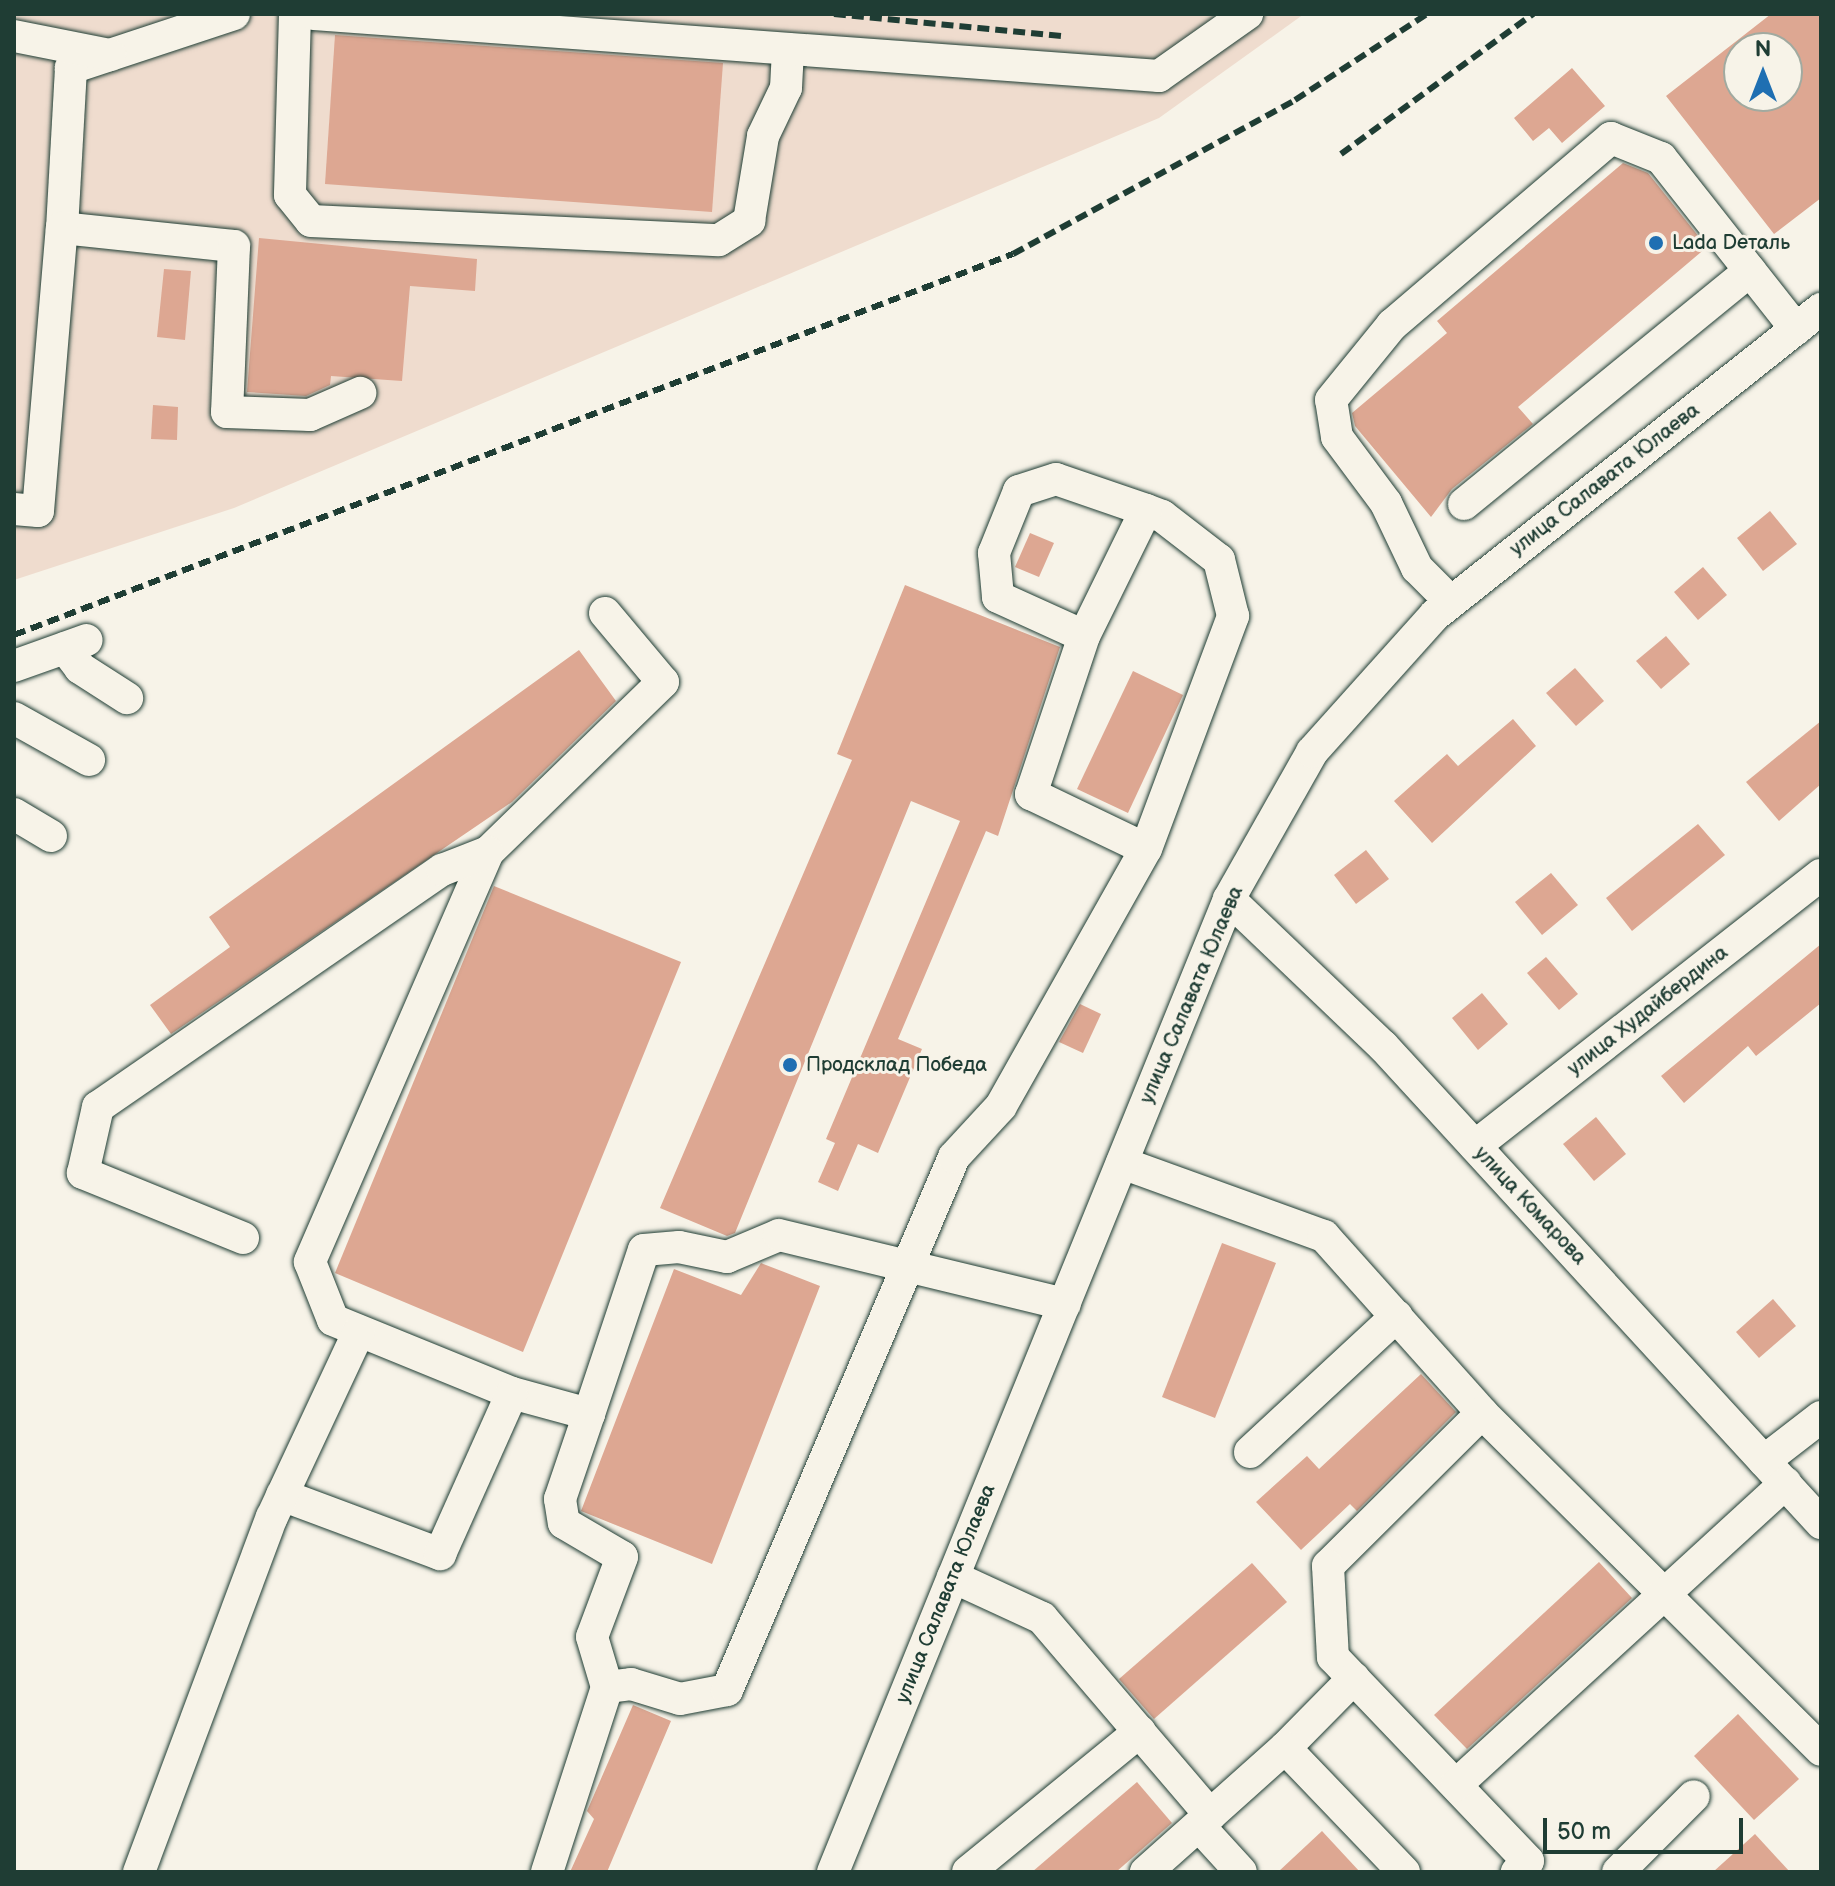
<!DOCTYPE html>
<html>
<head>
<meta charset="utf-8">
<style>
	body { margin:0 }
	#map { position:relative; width:1835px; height:1886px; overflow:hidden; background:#f7f3e8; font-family:"Balsamiq Sans",sans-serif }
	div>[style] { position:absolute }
	.built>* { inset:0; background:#efdcce }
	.building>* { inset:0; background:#dda792 }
	.roads { filter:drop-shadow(0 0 2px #1f3d34) drop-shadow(0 0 2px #1f3d34) }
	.minor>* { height:32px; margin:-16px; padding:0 16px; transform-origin:16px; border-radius:16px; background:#f7f3e8 }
	.rail>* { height:6px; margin-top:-3px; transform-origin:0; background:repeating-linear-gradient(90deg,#1f3d34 0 12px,transparent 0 18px) }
	.dots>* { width:22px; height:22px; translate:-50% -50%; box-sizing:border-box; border:4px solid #f7f3e8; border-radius:50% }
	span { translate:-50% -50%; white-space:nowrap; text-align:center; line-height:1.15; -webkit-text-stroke:6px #f7f3e8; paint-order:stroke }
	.poi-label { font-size:20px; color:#1f3d34 }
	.left { translate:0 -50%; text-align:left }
	.street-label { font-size:20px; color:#1f3d34 }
	.frame { position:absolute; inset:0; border:16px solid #1f3d34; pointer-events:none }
	.north { position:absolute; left:1723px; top:32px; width:80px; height:80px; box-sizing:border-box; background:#f7f3e8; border:2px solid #a1aaa0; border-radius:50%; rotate:0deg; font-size:22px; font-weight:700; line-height:32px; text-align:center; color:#1f3d34 }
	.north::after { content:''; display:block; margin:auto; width:28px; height:36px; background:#1f6fb2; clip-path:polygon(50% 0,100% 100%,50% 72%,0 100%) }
	.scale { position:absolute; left:1543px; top:1818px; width:200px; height:36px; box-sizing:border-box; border:4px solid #1f3d34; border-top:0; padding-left:10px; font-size:24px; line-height:28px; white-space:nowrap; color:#1f3d34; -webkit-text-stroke:6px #f7f3e8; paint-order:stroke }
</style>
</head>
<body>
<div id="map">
	<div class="built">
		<i style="clip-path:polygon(14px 14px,1304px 14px,1159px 118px,234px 508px,14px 580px)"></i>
	</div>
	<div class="building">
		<i style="clip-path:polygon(evenodd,1771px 14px,1821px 14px,1821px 198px,1774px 234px,1666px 96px,1771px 14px,1739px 48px,1787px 48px,1787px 96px,1739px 96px,1739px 48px)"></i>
		<i style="clip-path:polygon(335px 35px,723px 63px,712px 212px,325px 184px)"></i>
		<i style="clip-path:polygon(1572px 68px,1605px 106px,1562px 143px,1549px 128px,1533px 141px,1514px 118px)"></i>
		<i style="clip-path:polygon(1623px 163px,1648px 173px,1707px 247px,1518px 407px,1533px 424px,1452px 489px,1431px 517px,1355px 426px,1352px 413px,1447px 333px,1437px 321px)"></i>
		<i style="clip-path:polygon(259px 238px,477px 259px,475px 291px,410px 286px,402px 381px,331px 376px,330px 385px,306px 396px,247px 392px)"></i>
		<i style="clip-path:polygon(164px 269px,191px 271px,185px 340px,157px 337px)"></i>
		<i style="clip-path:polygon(153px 405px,178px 407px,177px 440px,151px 439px)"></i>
		<i style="clip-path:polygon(1770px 511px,1797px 544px,1763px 571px,1737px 538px)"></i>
		<i style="clip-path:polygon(1030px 533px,1054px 543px,1039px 577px,1015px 567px)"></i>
		<i style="clip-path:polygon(1703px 567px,1727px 595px,1698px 620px,1674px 592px)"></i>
		<i style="clip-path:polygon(905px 585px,1060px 647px,998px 836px,986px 831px,898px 1039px,922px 1049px,878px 1153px,858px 1144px,838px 1191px,818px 1182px,835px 1143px,826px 1139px,960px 821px,911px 801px,735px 1233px,727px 1236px,660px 1208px,852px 760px,837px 754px)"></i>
		<i style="clip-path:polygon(1666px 636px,1690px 664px,1661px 689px,1636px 661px)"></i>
		<i style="clip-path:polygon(579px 650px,616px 701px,512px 802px,171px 1034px,150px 1005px,230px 947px,209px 917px)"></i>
		<i style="clip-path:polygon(1575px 668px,1604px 701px,1576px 726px,1546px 693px)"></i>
		<i style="clip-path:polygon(1133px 671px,1183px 695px,1128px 813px,1077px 789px)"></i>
		<i style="clip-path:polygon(1513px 719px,1536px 746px,1432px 843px,1394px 801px,1447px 754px,1458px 766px)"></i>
		<i style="clip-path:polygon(1821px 721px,1821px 784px,1779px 821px,1746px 782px)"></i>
		<i style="clip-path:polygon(1698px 824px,1725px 855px,1632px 931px,1606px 898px)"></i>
		<i style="clip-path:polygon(1366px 850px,1389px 879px,1356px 904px,1334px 875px)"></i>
		<i style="clip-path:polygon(1551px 873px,1578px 905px,1542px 935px,1515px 902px)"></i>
		<i style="clip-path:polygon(494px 886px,681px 962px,523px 1352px,335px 1273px)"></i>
		<i style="clip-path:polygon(1821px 944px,1821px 1003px,1756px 1056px,1748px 1046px,1684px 1103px,1661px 1076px)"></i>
		<i style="clip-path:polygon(1546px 957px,1578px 994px,1559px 1010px,1527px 973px)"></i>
		<i style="clip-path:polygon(1482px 993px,1508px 1024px,1478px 1050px,1452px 1018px)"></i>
		<i style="clip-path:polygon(1080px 1004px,1101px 1014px,1083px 1053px,1059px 1042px)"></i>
		<i style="clip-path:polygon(1596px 1117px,1626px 1154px,1594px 1181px,1563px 1144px)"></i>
		<i style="clip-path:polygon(1222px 1243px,1276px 1263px,1215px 1418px,1162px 1397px)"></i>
		<i style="clip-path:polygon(761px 1263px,820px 1286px,712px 1564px,581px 1511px,674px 1269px,741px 1295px)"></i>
		<i style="clip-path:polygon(1773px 1299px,1796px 1326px,1759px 1358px,1736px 1332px)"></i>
		<i style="clip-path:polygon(1421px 1374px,1456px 1412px,1357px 1511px,1350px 1504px,1301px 1550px,1256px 1502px,1307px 1456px,1319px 1469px)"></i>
		<i style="clip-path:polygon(1599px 1562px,1632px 1598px,1467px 1749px,1434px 1715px)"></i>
		<i style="clip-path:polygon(1252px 1563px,1287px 1602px,1154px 1719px,1119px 1679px)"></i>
		<i style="clip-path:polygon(633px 1705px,671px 1721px,607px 1872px,570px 1872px,594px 1819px,587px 1811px)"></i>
		<i style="clip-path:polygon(1738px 1714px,1799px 1779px,1754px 1820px,1694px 1756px)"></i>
		<i style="clip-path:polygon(1137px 1782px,1172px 1823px,1116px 1872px,1032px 1872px)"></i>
		<i style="clip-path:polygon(1322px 1831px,1360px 1872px,1278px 1872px)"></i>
		<i style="clip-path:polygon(1755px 1834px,1790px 1872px,1713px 1872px)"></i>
	</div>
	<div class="roads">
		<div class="minor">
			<i style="left:234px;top:14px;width:172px;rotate:161.7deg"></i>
			<i style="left:71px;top:68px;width:160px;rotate:93.2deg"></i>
			<i style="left:62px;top:228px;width:173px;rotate:6deg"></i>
			<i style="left:234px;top:246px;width:166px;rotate:92.4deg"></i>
			<i style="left:227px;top:412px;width:83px;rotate:2.1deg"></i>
			<i style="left:310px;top:415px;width:55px;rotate:-23.7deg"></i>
			<i style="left:295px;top:14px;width:181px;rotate:91.6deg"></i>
			<i style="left:290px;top:195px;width:33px;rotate:51deg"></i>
			<i style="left:311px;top:221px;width:408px;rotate:2.7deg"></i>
			<i style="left:719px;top:240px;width:36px;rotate:-32deg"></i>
			<i style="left:749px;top:221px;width:86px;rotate:-80.6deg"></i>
			<i style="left:763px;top:136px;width:53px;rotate:-64.4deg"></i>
			<i style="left:786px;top:88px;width:39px;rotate:-87deg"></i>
			<i style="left:314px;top:14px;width:847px;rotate:4.2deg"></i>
			<i style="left:1159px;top:76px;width:108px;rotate:-35.2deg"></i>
			<i style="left:14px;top:36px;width:98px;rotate:11.2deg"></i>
			<i style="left:1464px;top:504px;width:369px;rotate:-39.2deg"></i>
			<i style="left:14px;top:509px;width:24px;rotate:5deg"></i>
			<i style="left:38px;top:511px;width:284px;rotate:-85.2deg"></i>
			<i style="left:1451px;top:602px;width:48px;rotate:-135deg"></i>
			<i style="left:1417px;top:568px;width:72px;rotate:-115.5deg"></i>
			<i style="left:1386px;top:503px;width:82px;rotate:-126.6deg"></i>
			<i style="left:1337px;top:437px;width:37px;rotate:-99deg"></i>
			<i style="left:1331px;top:400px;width:97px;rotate:-50.9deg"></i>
			<i style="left:1392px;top:325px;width:288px;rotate:-40.5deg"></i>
			<i style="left:1611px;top:138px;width:54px;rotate:21.8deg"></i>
			<i style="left:1661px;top:158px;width:218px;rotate:51.7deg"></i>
			<i style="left:605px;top:613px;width:90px;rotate:50deg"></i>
			<i style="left:663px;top:682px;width:244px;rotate:135.8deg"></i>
			<i style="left:488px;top:852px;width:447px;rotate:113.5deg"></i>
			<i style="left:310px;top:1262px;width:62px;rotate:68.4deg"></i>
			<i style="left:333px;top:1320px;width:193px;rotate:22.2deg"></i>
			<i style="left:512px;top:1393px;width:80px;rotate:15.3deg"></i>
			<i style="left:589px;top:1414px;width:173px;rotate:-71.5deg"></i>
			<i style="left:644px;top:1250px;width:35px;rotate:-5deg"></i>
			<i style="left:679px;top:1247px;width:49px;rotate:11.8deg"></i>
			<i style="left:727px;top:1257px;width:56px;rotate:-22.9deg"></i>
			<i style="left:779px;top:1235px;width:294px;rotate:13.6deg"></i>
			<i style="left:1084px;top:636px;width:167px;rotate:108.5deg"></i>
			<i style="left:1031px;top:794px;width:127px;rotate:25.6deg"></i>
			<i style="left:65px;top:648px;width:25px;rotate:53deg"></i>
			<i style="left:80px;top:668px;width:56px;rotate:32.6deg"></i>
			<i style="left:14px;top:666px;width:77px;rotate:-19.6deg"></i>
			<i style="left:14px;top:718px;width:86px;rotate:29.2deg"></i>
			<i style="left:14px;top:814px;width:43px;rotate:30.7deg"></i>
			<i style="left:1229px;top:899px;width:213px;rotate:43.7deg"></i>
			<i style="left:1383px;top:1046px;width:648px;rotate:47.44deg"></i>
			<i style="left:1475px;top:1146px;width:439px;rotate:-38.1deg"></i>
			<i style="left:1122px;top:1163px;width:215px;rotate:19.9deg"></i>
			<i style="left:1324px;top:1236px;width:237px;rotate:48.2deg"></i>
			<i style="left:1482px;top:1413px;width:478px;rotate:44.8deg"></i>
			<i style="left:243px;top:1238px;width:173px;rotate:-157.9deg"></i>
			<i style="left:83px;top:1173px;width:68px;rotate:-77.2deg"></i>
			<i style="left:98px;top:1107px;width:418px;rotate:-34.6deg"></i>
			<i style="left:442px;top:870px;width:49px;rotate:-21.4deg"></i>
			<i style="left:1482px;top:1413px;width:217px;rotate:135.2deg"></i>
			<i style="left:1328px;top:1566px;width:91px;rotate:86.9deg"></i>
			<i style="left:1333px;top:1657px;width:282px;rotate:46.3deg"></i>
			<i style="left:1528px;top:1861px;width:16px;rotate:135deg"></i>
			<i style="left:589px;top:1414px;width:90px;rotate:108.8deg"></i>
			<i style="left:560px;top:1499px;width:24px;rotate:81deg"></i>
			<i style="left:564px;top:1523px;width:67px;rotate:30.4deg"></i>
			<i style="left:622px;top:1557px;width:85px;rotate:110.6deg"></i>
			<i style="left:592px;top:1637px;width:52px;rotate:73.3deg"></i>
			<i style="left:1250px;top:1452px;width:200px;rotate:-42.8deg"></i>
			<i style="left:1764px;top:1461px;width:72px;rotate:-37.7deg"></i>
			<i style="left:282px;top:1495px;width:169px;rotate:20.5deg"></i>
			<i style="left:440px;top:1554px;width:176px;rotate:-65.9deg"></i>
			<i style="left:953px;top:1577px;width:98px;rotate:24.7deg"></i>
			<i style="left:1042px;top:1618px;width:259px;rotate:49.5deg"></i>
			<i style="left:1210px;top:1815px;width:86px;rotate:138.3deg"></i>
			<i style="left:1285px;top:1748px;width:98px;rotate:-45.4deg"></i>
			<i style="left:1456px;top:1785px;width:447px;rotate:-42.5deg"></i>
			<i style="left:1210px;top:1815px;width:101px;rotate:-41.8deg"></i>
			<i style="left:1285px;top:1748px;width:172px;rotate:46.2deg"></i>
			<i style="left:1199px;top:1826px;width:62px;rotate:47.6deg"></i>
			<i style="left:139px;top:1872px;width:379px;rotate:-69.5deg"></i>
			<i style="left:272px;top:1517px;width:205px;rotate:-64.9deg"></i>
			<i style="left:547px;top:1872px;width:194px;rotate:-72deg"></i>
			<i style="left:607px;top:1687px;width:24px;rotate:-7deg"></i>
			<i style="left:631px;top:1684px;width:51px;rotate:17deg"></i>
			<i style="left:680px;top:1699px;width:48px;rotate:-10.8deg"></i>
			<i style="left:727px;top:1690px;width:579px;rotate:-66.93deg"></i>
			<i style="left:954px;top:1157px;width:69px;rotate:-47.3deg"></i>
			<i style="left:1001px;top:1106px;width:295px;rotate:-60.6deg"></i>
			<i style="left:1146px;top:849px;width:249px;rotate:-69.5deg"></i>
			<i style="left:1233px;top:616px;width:58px;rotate:-104deg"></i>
			<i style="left:1219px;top:560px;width:72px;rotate:-142.3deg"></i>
			<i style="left:1162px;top:516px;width:17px;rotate:-159deg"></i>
			<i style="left:1146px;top:510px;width:95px;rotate:-161deg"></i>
			<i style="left:1056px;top:479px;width:39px;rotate:162deg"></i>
			<i style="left:1019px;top:491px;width:67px;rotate:112deg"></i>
			<i style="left:994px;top:553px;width:44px;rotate:84.8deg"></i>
			<i style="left:998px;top:597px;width:94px;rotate:24.4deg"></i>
			<i style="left:1084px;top:636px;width:140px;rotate:-63.8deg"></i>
			<i style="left:833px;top:1872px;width:1050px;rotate:-67.85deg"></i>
			<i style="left:1229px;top:899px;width:169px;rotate:-60.5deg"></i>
			<i style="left:1312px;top:752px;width:184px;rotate:-48.1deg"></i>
			<i style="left:1435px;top:615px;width:493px;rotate:-38.4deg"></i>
			<i style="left:968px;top:1872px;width:222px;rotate:-39.3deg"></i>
			<i style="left:1618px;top:1872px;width:107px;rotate:-45deg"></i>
		</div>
	</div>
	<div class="rail">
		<i style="left:834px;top:14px;width:231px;rotate:5.5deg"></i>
		<i style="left:1341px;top:154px;width:238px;rotate:-36.1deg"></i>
		<i style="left:14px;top:635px;width:1069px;rotate:-20.88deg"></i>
		<i style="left:1013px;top:254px;width:321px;rotate:-28.6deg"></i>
		<i style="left:1295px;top:100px;width:158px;rotate:-33.1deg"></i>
	</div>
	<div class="dots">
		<i style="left:1656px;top:243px;background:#1f6fb2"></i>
		<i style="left:790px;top:1065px;background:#1f6fb2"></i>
	</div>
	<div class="poi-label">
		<span class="left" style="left:1672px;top:243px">Lada Dеталь</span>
		<span class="left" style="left:806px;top:1065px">Продсклад Победа</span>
	</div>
	<div class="street-label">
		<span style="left:1605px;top:480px;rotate:-38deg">улица Салавата Юлаева</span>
		<span style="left:1192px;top:995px;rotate:-67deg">улица Салавата Юлаева</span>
		<span style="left:1648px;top:1011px;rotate:-38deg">улица Худайбердина</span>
		<span style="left:1530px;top:1206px;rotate:47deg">улица Комарова</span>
		<span style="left:946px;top:1594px;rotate:-68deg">улица Салавата Юлаева</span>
	</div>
	<div class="frame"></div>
	<div class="north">N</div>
	<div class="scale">50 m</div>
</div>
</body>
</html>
